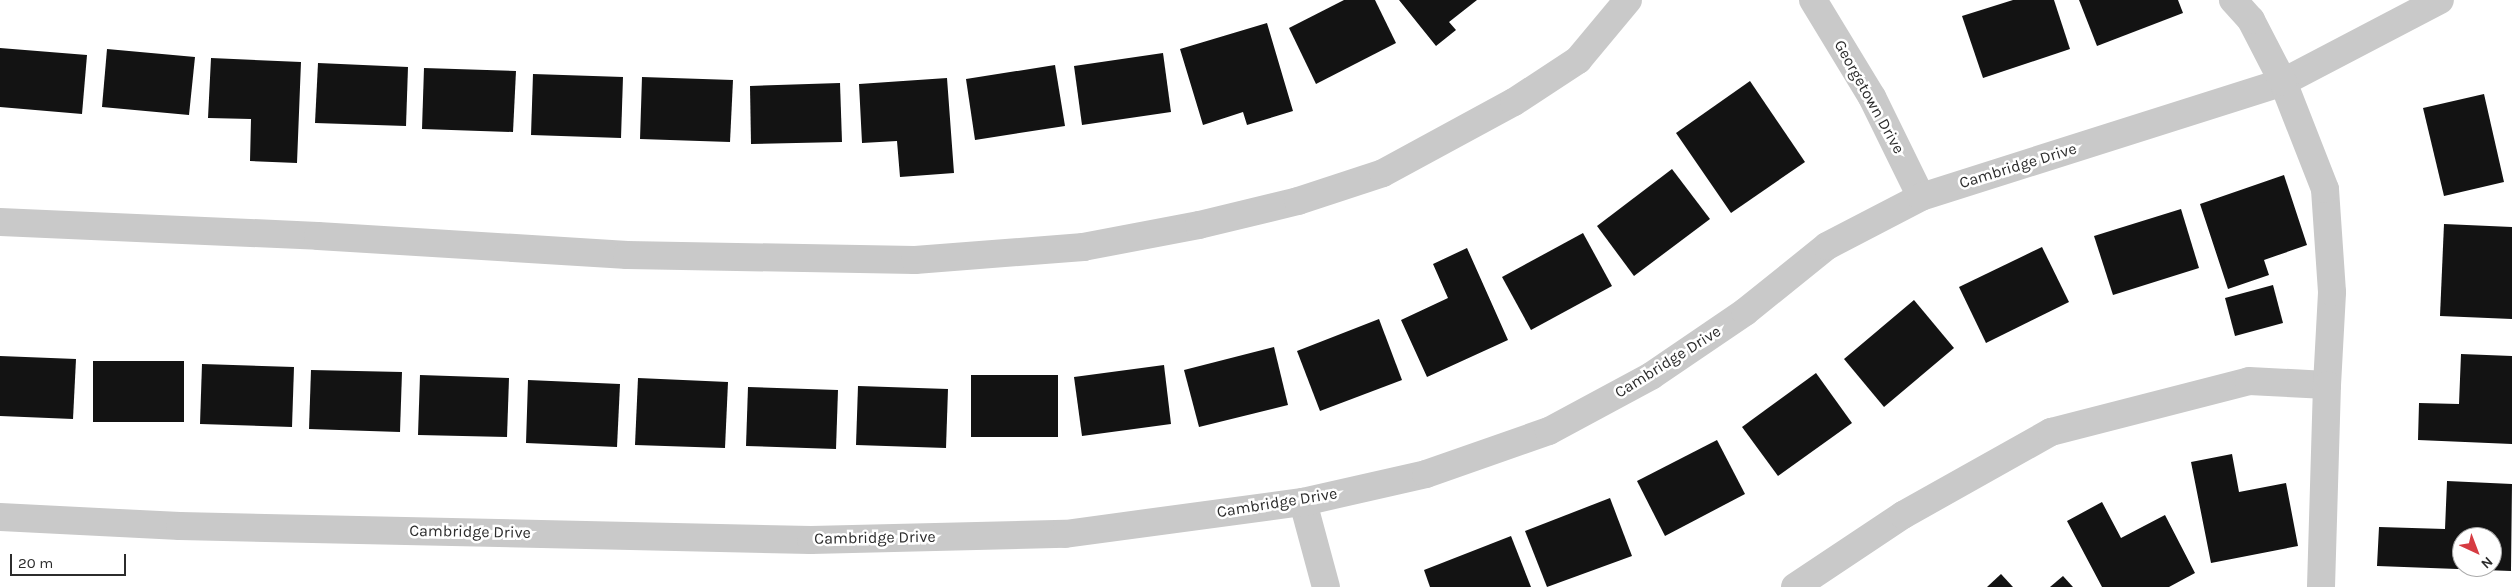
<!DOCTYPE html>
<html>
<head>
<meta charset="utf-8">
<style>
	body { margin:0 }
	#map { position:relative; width:2512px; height:587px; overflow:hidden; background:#fff; font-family:Karla,sans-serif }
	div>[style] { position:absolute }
	.building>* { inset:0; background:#131313 }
	.minor>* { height:28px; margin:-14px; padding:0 14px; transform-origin:14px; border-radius:14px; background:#c9c9c9 }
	span { translate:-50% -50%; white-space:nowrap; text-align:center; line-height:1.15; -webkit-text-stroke:5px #fff; paint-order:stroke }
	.street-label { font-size:16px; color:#2c2c2c }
	.north { position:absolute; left:2452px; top:527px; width:50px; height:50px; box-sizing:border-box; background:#fff; border:1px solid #ababab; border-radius:50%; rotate:137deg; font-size:14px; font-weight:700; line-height:20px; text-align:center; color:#2c2c2c }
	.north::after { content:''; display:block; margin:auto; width:18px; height:22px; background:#d63b42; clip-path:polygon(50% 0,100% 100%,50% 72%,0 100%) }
	.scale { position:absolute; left:10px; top:554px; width:116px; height:22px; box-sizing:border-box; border:2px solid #2c2c2c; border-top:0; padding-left:6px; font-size:15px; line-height:18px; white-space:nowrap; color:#2c2c2c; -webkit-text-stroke:4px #fff; paint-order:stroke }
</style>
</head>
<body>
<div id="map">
	<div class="building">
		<i style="clip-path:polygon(1344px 0,1375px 0,1396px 43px,1316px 84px,1289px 28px)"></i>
		<i style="clip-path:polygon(1399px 0,1477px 0,1449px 22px,1456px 30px,1436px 46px)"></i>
		<i style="clip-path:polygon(2013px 0,2054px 0,2070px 49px,1983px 78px,1962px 16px)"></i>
		<i style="clip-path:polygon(2079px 0,2178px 0,2183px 13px,2097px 46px)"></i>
		<i style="clip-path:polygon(1267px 23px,1293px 111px,1247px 125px,1243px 112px,1203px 125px,1180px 49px)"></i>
		<i style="clip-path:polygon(0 48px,87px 55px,82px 114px,0 107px)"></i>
		<i style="clip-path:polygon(107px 49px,195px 57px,189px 115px,102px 107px)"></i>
		<i style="clip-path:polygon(1163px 53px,1171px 112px,1082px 125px,1074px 66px)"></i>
		<i style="clip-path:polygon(211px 58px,301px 62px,297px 163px,250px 161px,251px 119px,208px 118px)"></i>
		<i style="clip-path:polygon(318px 63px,408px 67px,406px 126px,315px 123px)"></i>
		<i style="clip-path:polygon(1055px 65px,1065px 126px,975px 140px,966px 79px)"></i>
		<i style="clip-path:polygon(424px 68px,516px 71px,513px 132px,422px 129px)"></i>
		<i style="clip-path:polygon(533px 74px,623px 77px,621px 138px,531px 135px)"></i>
		<i style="clip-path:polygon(642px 77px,733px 80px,730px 142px,640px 139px)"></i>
		<i style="clip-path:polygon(947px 78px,954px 173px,900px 177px,897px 141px,862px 143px,859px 84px)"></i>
		<i style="clip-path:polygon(1750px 81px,1805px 162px,1731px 213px,1676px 133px)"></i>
		<i style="clip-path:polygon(840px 83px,842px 142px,751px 144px,750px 86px)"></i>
		<i style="clip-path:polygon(2484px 94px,2504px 182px,2444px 196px,2423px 108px)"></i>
		<i style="clip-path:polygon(1672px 169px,1710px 219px,1634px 276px,1597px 226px)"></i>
		<i style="clip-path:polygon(2284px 175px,2307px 245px,2264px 260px,2269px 275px,2228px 289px,2200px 204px)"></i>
		<i style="clip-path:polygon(2181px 209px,2199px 268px,2113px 295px,2094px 236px)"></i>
		<i style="clip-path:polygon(2444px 224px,2512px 227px,2512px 319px,2440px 316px)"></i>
		<i style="clip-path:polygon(1583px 233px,1612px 286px,1531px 330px,1502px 277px)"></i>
		<i style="clip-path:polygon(2042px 247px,2069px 302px,1986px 343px,1959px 287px)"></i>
		<i style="clip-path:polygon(1467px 248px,1508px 340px,1427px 377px,1401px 320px,1448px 298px,1433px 264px)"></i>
		<i style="clip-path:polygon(2273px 285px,2283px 323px,2235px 336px,2225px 298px)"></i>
		<i style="clip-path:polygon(1914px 300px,1954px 348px,1884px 407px,1844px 359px)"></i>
		<i style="clip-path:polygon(1379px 319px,1402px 380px,1320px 411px,1297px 351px)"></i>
		<i style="clip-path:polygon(1274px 347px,1288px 405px,1199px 427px,1184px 370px)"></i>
		<i style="clip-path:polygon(2461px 354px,2512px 356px,2512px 444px,2418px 440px,2419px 403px,2459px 404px)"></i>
		<i style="clip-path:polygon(0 356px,76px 359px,73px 419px,0 416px)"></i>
		<i style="clip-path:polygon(93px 361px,184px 361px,184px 422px,93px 422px)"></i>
		<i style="clip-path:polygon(202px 364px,294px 367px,292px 427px,200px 424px)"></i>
		<i style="clip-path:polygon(1164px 365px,1171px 424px,1082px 436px,1074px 377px)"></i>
		<i style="clip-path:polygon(311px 370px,402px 372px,400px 432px,309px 429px)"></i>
		<i style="clip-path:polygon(1816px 373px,1852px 423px,1778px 476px,1742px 427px)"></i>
		<i style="clip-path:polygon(420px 375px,509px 378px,507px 437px,418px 435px)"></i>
		<i style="clip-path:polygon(971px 375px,1058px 375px,1058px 437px,971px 437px)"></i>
		<i style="clip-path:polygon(638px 378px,728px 382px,725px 448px,635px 445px)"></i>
		<i style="clip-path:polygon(528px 380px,620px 384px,617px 447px,526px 443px)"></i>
		<i style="clip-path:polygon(858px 386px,948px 389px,946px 448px,856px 445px)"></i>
		<i style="clip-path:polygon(748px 387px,838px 390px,836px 449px,746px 446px)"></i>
		<i style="clip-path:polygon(1717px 440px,1745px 494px,1665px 536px,1637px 481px)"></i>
		<i style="clip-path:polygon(2232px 454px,2239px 492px,2286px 483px,2298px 546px,2211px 563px,2191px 462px)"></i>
		<i style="clip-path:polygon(evenodd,2447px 481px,2512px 484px,2511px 571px,2377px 566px,2379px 527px,2445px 529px,2447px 481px,2462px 537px,2492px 537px,2492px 567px,2462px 567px,2462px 537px)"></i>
		<i style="clip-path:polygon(1610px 498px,1632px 556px,1547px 587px,1525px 531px)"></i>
		<i style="clip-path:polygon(2102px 502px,2121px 538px,2165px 515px,2195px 573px,2169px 587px,2102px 587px,2067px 521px)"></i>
		<i style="clip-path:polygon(1511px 536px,1531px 587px,1430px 587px,1424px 570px)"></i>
		<i style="clip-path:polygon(2001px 574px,2013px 587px,1987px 587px)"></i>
		<i style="clip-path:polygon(2063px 576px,2073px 587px,2050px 587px)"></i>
	</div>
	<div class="minor">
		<i style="left:1813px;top:0;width:114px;rotate:58.7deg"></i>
		<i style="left:1872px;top:97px;width:111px;rotate:63.9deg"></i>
		<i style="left:0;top:222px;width:318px;rotate:2.5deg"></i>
		<i style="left:318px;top:236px;width:310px;rotate:3.5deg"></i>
		<i style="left:627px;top:255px;width:288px;rotate:1deg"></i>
		<i style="left:915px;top:260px;width:169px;rotate:-4.4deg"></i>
		<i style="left:1083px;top:247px;width:118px;rotate:-10.7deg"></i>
		<i style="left:1199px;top:225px;width:102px;rotate:-13.6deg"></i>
		<i style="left:1298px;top:201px;width:89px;rotate:-18.2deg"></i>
		<i style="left:1383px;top:173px;width:149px;rotate:-28.5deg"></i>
		<i style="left:1514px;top:102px;width:77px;rotate:-33.3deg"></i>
		<i style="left:1578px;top:60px;width:78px;rotate:-50.2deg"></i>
		<i style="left:1303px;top:502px;width:88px;rotate:74.9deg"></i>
		<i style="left:0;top:517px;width:180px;rotate:2.9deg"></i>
		<i style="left:180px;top:526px;width:631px;rotate:1.27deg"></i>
		<i style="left:811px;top:540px;width:254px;rotate:-1.4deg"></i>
		<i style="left:1065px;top:534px;width:240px;rotate:-7.7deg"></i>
		<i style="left:1303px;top:502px;width:126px;rotate:-12.8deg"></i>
		<i style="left:1426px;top:474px;width:130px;rotate:-19.3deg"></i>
		<i style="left:1549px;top:431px;width:116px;rotate:-28.3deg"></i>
		<i style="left:1651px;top:376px;width:114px;rotate:-34.2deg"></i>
		<i style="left:1745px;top:312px;width:105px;rotate:-38.8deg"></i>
		<i style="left:1827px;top:246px;width:106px;rotate:-27.5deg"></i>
		<i style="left:1921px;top:197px;width:380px;rotate:-17.6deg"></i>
		<i style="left:2283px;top:82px;width:177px;rotate:-27.6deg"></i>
		<i style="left:1795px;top:587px;width:130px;rotate:-33.7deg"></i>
		<i style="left:1903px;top:515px;width:170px;rotate:-29.3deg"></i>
		<i style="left:2051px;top:432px;width:204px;rotate:-14.4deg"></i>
		<i style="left:2249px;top:381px;width:78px;rotate:2.9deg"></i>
		<i style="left:2327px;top:385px;width:93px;rotate:-86.9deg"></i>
		<i style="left:2332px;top:292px;width:103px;rotate:-93.9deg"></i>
		<i style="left:2325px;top:189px;width:115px;rotate:-111.4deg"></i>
		<i style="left:2283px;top:82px;width:70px;rotate:-117.3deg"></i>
		<i style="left:2251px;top:20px;width:27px;rotate:-132deg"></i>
		<i style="left:2321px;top:587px;width:202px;rotate:-88.3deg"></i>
	</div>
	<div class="street-label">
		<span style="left:1869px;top:97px;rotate:61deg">Georgetown Drive</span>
		<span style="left:2018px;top:166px;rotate:-17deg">Cambridge Drive</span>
		<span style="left:1668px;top:362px;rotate:-32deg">Cambridge Drive</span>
		<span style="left:1277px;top:503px;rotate:-9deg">Cambridge Drive</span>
		<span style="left:470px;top:532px;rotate:1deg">Cambridge Drive</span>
		<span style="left:875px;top:538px;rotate:-1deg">Cambridge Drive</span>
	</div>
	<div class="north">N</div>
	<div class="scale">20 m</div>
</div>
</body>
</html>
